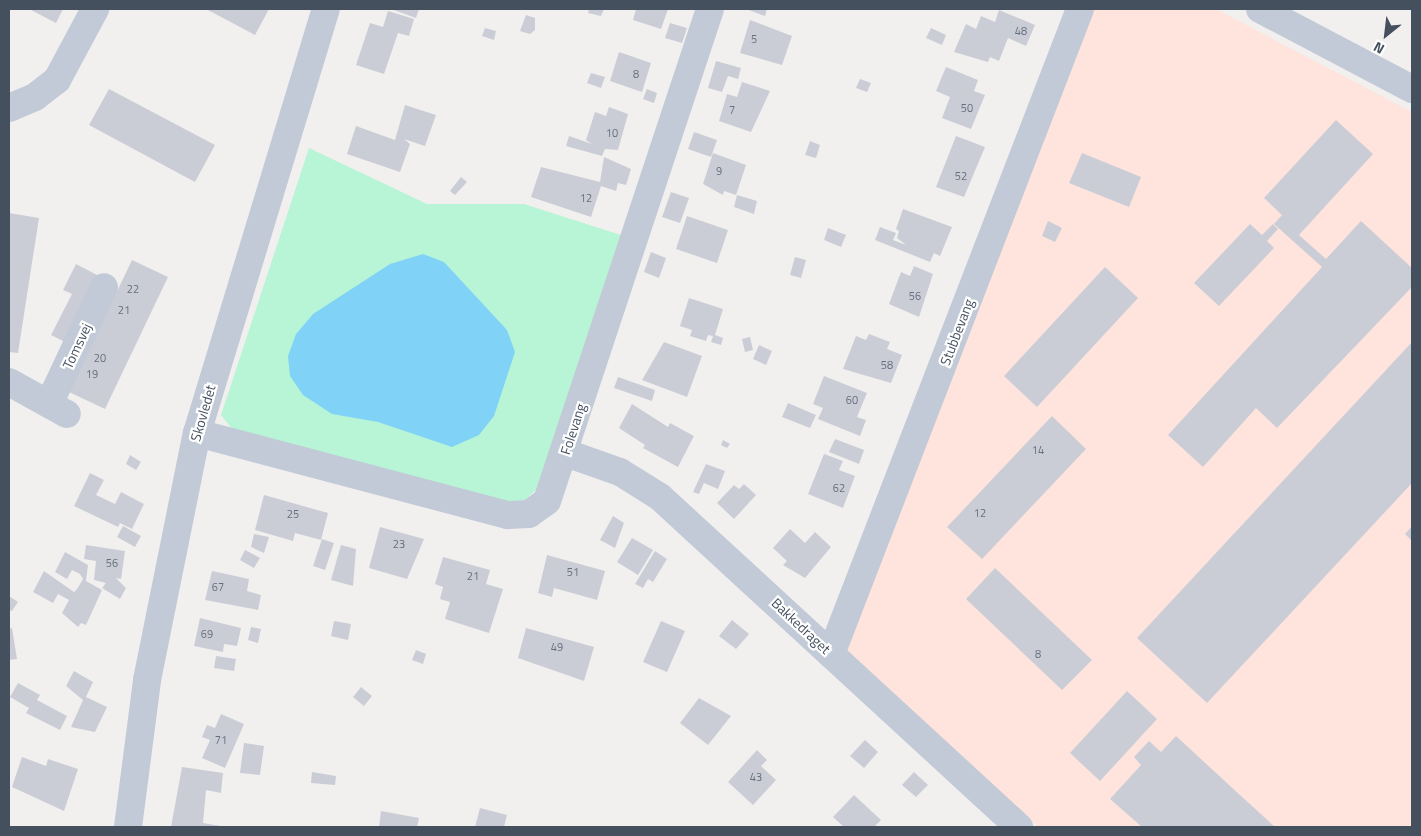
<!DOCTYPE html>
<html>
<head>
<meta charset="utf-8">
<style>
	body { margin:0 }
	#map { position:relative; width:1421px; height:836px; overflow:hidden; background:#f2efef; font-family:"Titillium Web",sans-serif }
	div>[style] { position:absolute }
	.medical>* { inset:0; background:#fee4dd }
	.green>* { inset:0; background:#b8f5d6 }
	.water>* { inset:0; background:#80d2f7 }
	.building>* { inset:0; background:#cbcdd6 }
	.minor>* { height:28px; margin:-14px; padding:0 14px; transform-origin:14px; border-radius:14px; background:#c1cad6 }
	.tertiary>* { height:28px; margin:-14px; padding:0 14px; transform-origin:14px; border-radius:14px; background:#c1cad6 }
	span { translate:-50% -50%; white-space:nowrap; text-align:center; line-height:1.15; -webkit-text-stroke:4.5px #fff; paint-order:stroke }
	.number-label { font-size:11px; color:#666f7d }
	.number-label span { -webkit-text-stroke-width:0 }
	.street-label { font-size:14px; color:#45505f }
	.frame { position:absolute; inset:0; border:10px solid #45505f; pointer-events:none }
	.north { position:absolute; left:1361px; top:10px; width:50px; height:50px; -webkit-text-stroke:4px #fff; paint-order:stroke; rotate:209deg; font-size:14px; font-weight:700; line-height:20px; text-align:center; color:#45505f }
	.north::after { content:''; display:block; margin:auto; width:18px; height:22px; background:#45505f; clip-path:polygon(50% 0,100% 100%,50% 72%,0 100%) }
</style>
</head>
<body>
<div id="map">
	<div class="medical">
		<i style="clip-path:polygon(1086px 9px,1216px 9px,1412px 112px,1412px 827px,1038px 827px,845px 649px)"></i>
	</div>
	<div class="green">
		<i style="clip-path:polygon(309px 148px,427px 204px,524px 204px,621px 235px,539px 487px,525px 500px,506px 503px,232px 429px,221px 415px)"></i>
	</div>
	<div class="water">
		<i style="clip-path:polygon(423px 254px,444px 262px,507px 330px,515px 352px,494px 416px,479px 435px,452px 447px,378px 422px,332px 414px,303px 395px,290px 376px,288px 356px,296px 334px,313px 314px,390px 264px)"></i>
	</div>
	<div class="building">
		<i style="clip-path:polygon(29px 9px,63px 9px,56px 23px)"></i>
		<i style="clip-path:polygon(206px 9px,269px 9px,255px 35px)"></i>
		<i style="clip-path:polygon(391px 9px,419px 9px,416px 18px)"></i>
		<i style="clip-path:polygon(589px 9px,604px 9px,601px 16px,588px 13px)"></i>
		<i style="clip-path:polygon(636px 9px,668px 9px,661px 29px,633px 20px)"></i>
		<i style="clip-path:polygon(746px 9px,767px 9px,765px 16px)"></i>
		<i style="clip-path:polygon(999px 10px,1035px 25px,1026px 46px,1008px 38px,999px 61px,990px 57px,988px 62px,954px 52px,966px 24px,976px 29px,981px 16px,995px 22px)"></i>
		<i style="clip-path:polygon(388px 11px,414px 19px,409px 36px,398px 33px,384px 74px,356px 65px,370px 23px,383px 27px)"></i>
		<i style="clip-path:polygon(526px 15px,535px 18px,535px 30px,530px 34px,520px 31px)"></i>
		<i style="clip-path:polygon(750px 20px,792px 36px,782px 65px,740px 53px)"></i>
		<i style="clip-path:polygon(670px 23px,687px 28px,682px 43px,665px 38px)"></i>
		<i style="clip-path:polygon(485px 28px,496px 31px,494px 40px,482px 36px)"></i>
		<i style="clip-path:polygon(931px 28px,946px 35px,942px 45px,926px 38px)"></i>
		<i style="clip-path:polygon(619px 52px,651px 63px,642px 92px,610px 81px)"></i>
		<i style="clip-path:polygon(716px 61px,741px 68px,738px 79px,728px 76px,722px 92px,708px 88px)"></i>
		<i style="clip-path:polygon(946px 67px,978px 80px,974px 91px,985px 95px,971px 129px,942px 118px,950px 97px,936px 91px)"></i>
		<i style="clip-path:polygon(591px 73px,605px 77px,601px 88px,587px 83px)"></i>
		<i style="clip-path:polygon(860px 79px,871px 83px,867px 92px,856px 88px)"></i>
		<i style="clip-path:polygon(742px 82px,770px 91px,751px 132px,719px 121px,727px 94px,737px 97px)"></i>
		<i style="clip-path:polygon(109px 89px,215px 145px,195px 182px,89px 125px)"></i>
		<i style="clip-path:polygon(647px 89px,657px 93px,654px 103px,643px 99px)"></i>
		<i style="clip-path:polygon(405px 105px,436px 115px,425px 146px,404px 139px,410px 144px,400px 172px,347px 154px,356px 126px,395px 140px)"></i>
		<i style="clip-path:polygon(609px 107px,628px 114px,618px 150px,605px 149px,602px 156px,566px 146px,569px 136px,592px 144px,586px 140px,595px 112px,606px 116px)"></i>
		<i style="clip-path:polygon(1336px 120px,1373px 154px,1299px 235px,1326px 259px,1361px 221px,1412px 268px,1412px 287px,1277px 428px,1256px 408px,1203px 467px,1168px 435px,1322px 267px,1274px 224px,1282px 215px,1264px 198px)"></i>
		<i style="clip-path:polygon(694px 132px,717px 140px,711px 157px,688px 149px)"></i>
		<i style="clip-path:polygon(956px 136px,985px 147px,964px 197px,936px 187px)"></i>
		<i style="clip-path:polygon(810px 141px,820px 145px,816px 158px,805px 155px)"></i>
		<i style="clip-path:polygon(713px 153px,746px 165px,736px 195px,724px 191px,723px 195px,703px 184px)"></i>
		<i style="clip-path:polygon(1082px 153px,1141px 177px,1129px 207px,1069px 183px)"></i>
		<i style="clip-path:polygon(604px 157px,631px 169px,626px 185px,618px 183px,616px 191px,601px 186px,591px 217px,531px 197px,541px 167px,600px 182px)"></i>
		<i style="clip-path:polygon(461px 177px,467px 182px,455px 195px,450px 191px)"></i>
		<i style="clip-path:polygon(671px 192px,689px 198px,680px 223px,662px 217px)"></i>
		<i style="clip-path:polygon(737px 195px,757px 201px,754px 214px,734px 207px)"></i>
		<i style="clip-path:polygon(903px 209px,952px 227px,940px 256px,934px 253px,930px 262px,875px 240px,880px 227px,896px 233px,893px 240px,906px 245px,897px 238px,899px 231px,896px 229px)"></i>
		<i style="clip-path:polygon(9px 213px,39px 218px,18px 353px,9px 352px)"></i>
		<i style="clip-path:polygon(687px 216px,728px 230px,717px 263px,676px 249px)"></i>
		<i style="clip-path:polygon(1048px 221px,1062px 228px,1055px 242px,1042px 236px)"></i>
		<i style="clip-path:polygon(1250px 224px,1262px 235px,1273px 224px,1278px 229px,1267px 241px,1274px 248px,1219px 306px,1194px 283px)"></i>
		<i style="clip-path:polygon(828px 228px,846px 235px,841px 247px,824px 240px)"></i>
		<i style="clip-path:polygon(651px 252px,666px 258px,659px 278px,644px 272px)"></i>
		<i style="clip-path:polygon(795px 257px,806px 260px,801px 278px,790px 275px)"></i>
		<i style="clip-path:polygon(132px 260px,168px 277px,105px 409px,69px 392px)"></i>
		<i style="clip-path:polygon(76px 264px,101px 277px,67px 343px,51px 335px,72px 294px,63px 290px)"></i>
		<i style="clip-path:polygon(914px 266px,933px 274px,919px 317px,889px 304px,901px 272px,910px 276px)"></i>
		<i style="clip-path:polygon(1105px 267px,1138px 298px,1037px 407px,1004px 376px)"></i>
		<i style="clip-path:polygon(689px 298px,723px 309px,715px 335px,723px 338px,721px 345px,711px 342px,713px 336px,708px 335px,706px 341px,690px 336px,692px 330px,680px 326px)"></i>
		<i style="clip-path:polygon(869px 334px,890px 342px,887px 349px,902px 355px,891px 383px,843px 369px,856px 336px,866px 340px)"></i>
		<i style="clip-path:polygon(750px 337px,753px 350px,745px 352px,742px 339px)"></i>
		<i style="clip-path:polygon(664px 342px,702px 356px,687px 397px,642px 380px)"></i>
		<i style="clip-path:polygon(1412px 342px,1412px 483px,1207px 703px,1137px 638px)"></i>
		<i style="clip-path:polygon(759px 345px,772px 351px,766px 365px,753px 359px)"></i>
		<i style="clip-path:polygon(824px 376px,867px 393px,857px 417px,866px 420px,860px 436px,818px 419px,823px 408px,813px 404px)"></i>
		<i style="clip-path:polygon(618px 377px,655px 390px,652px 401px,614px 388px)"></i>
		<i style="clip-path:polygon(788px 403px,816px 415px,810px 428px,782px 417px)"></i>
		<i style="clip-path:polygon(632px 404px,668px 427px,670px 423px,694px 436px,678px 467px,643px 448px,645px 445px,619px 428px)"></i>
		<i style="clip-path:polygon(1052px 416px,1086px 449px,982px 559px,947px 527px)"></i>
		<i style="clip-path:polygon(835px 439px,864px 450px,859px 464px,829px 452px)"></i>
		<i style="clip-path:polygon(723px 440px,730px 444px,727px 448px,721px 445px)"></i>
		<i style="clip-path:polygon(824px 454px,843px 461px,839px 470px,855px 476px,843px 508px,808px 494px)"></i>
		<i style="clip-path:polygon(130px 455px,141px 462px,136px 470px,126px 464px)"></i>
		<i style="clip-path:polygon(706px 464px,725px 471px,718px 489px,704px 483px,699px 494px,693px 492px)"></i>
		<i style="clip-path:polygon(90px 473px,104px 480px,96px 495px,115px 504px,121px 492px,144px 504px,132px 529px,120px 523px,118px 527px,74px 506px)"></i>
		<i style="clip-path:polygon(744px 484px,756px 495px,734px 519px,717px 503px,734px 485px,739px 489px)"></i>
		<i style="clip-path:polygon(264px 495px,328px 513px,321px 540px,295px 533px,293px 541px,255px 530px)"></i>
		<i style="clip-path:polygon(613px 516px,624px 523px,615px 548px,600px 540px)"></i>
		<i style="clip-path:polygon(123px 526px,141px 536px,135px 547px,117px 537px)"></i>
		<i style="clip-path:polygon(1412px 526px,1412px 541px,1405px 534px)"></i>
		<i style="clip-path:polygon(380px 527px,424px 539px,407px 579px,369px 568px)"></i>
		<i style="clip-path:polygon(790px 529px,805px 543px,815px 532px,831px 547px,805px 578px,783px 565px,787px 561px,773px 548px)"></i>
		<i style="clip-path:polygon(254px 534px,269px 537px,264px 553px,251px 547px)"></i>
		<i style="clip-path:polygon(632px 538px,653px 550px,638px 575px,617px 562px)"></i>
		<i style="clip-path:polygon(322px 539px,334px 543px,325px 570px,313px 566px)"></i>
		<i style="clip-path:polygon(86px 545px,125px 551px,121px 579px,116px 578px,126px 588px,120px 599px,102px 588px,106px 583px,94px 580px,96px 561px,84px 559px)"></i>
		<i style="clip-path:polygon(341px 545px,356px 549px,353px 586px,331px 580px)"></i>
		<i style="clip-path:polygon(245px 550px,260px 558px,254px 568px,240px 560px)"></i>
		<i style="clip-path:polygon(655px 551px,667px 559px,653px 582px,648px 579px,643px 588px,635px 584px)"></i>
		<i style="clip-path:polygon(65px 552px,88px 565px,86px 581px,102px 590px,86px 625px,81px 623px,78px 627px,62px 613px,69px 600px,58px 594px,53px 603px,33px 592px,44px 571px,74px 592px,77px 589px,83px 579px,80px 574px,72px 570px,67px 579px,55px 572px)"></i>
		<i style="clip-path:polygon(547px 555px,605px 571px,597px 600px,554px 588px,552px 597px,538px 593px)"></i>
		<i style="clip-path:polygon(443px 557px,490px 570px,486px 584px,503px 589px,489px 633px,445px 619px,450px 602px,440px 599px,443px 587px,435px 584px)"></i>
		<i style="clip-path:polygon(995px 568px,1092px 660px,1062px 690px,966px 599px)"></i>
		<i style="clip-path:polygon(212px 571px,249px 579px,247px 591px,261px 595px,258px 610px,205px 600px)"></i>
		<i style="clip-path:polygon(9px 596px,18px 602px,12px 611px,9px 610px)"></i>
		<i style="clip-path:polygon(200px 618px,241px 628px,237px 646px,224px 644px,223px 652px,194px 646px)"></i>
		<i style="clip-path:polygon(732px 620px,749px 634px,736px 649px,719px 636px)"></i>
		<i style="clip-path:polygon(334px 621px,351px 624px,348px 640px,331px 636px)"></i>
		<i style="clip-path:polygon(661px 621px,685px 631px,667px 672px,643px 662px)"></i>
		<i style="clip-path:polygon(251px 627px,261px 629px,258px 643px,248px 640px)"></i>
		<i style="clip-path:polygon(12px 628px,17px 659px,9px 660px,9px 629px)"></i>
		<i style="clip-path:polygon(526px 628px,594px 647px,584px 681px,518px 658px)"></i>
		<i style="clip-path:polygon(416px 650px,426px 654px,423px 664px,412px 660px)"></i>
		<i style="clip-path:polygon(216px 656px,236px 659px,234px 671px,214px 668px)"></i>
		<i style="clip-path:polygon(74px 671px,93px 682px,86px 697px,107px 707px,95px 732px,71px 727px,83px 700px,66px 686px)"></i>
		<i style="clip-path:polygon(18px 683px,40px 695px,37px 700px,67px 716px,60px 730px,26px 713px,29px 708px,10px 697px)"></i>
		<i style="clip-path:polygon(361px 687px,372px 696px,364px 706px,353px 697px)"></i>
		<i style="clip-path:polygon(1127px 691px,1157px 719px,1100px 781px,1070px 753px)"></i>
		<i style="clip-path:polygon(699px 698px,731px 716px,708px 745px,680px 723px)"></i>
		<i style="clip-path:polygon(221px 714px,244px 724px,225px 768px,202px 758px,210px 740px,202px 737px,207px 725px,215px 728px)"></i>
		<i style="clip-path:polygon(1176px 736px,1228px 784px,1275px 827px,1142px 827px,1110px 799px,1141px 765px,1134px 757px,1149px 741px,1161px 752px)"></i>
		<i style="clip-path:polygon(865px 740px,878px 752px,864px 768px,850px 756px)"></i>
		<i style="clip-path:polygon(244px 743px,264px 746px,260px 775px,240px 773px)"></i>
		<i style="clip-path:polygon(757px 750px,767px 760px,761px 766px,776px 780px,753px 805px,728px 782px)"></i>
		<i style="clip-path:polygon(22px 757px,46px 766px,48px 759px,78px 769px,64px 811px,12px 787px)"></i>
		<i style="clip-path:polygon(182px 767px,223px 773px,221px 793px,206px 790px,203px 823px,226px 827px,171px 827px)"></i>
		<i style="clip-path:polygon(312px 772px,336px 776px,335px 785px,311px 783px)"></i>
		<i style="clip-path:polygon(914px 772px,928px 785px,916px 797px,902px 785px)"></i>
		<i style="clip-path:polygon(854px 795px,881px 820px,874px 827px,844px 827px,833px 817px)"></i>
		<i style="clip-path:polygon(480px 808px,507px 815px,504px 827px,475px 827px)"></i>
		<i style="clip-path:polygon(381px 811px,419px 818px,417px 827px,379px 827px)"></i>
	</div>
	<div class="minor">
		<i style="left:9px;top:108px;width:28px;rotate:-23deg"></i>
		<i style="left:35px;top:97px;width:28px;rotate:-38deg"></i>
		<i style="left:57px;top:80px;width:81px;rotate:-61.8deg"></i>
		<i style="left:9px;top:382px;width:66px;rotate:28.9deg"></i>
		<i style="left:49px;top:404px;width:129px;rotate:-64.8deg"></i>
		<i style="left:197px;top:433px;width:322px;rotate:14.8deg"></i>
		<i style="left:508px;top:515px;width:21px;rotate:-3deg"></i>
		<i style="left:529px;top:514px;width:22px;rotate:-36deg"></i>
		<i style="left:547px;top:501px;width:518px;rotate:-71.67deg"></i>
		<i style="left:566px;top:453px;width:57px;rotate:19.4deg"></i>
		<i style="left:620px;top:472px;width:47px;rotate:32deg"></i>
		<i style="left:660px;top:497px;width:488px;rotate:42.6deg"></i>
		<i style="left:831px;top:654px;width:691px;rotate:-68.89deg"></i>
	</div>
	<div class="tertiary">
		<i style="left:1260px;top:9px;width:172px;rotate:27.8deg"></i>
		<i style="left:128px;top:827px;width:148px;rotate:-82.6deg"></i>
		<i style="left:147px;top:680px;width:252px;rotate:-78.6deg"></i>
		<i style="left:197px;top:433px;width:443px;rotate:-73.1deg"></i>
	</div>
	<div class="number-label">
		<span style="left:1021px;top:31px">48</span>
		<span style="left:754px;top:39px">5</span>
		<span style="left:636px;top:74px">8</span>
		<span style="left:967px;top:108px">50</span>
		<span style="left:732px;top:110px">7</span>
		<span style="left:612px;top:133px">10</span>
		<span style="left:719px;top:171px">9</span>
		<span style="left:961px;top:176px">52</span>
		<span style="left:586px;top:198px">12</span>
		<span style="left:133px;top:289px">22</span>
		<span style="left:915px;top:296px">56</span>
		<span style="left:124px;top:310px">21</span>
		<span style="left:100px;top:358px">20</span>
		<span style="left:887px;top:365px">58</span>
		<span style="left:92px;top:374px">19</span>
		<span style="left:852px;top:400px">60</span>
		<span style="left:1038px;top:450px">14</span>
		<span style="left:839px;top:488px">62</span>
		<span style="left:980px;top:513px">12</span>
		<span style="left:293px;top:514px">25</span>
		<span style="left:399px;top:544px">23</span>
		<span style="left:112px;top:563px">56</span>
		<span style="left:573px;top:572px">51</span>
		<span style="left:473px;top:576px">21</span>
		<span style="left:218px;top:587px">67</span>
		<span style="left:207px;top:634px">69</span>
		<span style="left:557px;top:647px">49</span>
		<span style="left:1038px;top:654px">8</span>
		<span style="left:221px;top:740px">71</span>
		<span style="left:756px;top:777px">43</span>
	</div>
	<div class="street-label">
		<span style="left:957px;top:332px;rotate:-69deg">Stubbevang</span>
		<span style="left:77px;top:346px;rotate:-65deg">Tomsvej</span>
		<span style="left:203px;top:413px;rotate:-74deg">Skovledet</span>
		<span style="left:573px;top:429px;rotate:-72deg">Folevang</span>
		<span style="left:801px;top:626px;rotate:43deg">Bakkedraget</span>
	</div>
	<div class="frame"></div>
	<div class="north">N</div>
</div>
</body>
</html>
